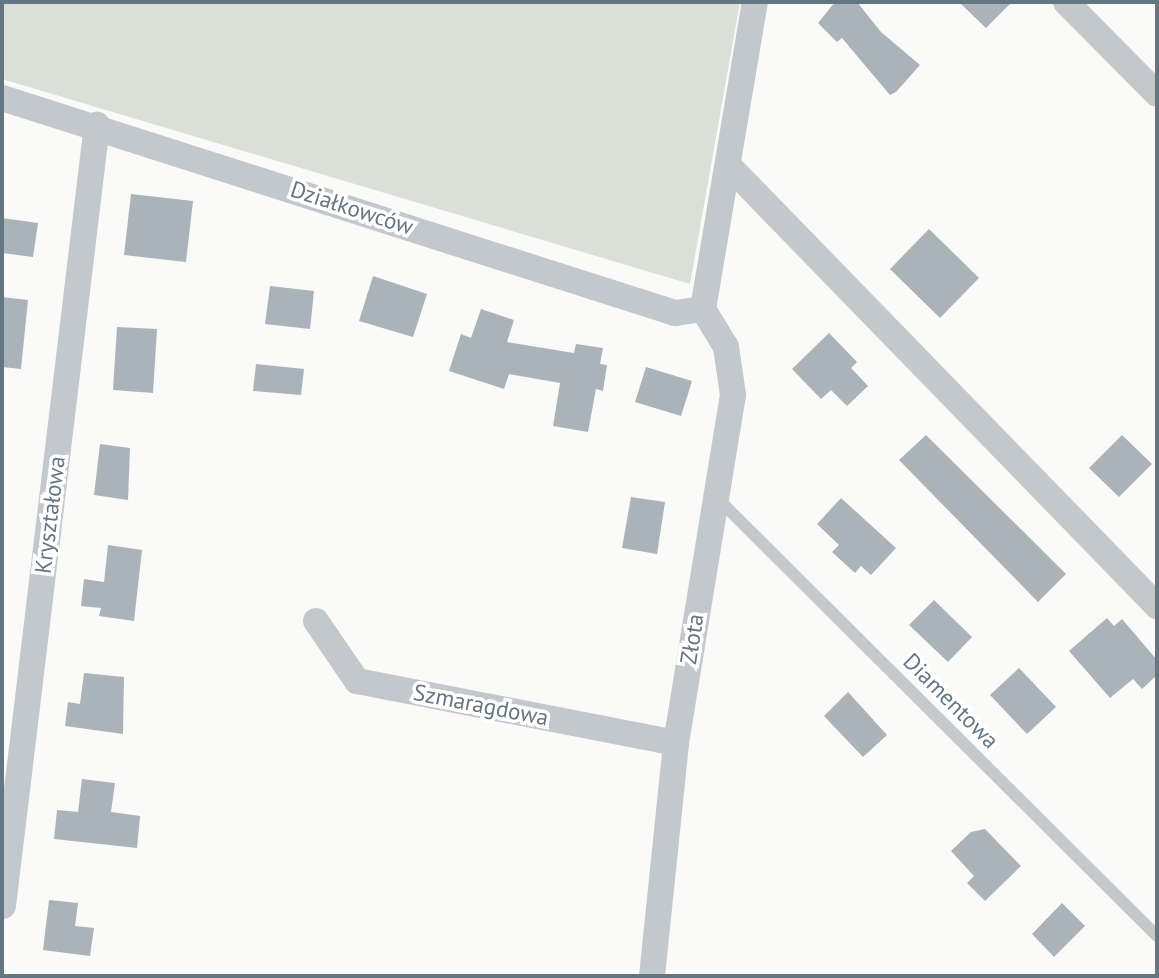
<!DOCTYPE html>
<html>
<head>
<meta charset="utf-8">
<style>
	body { margin:0 }
	#map { position:relative; width:1159px; height:978px; overflow:hidden; background:#fafaf8; font-family:"PT Sans",sans-serif }
	div>[style] { position:absolute }
	.green>* { inset:0; background:#dadfd7 }
	.building>* { inset:0; background:#aab3b9 }
	.lane>* { height:12px; margin:-6px; padding:0 6px; transform-origin:6px; border-radius:6px; background:#c3c8cc }
	.street>* { height:26px; margin:-13px; padding:0 13px; transform-origin:13px; border-radius:13px; background:#c3c8cc }
	span { translate:-50% -50%; white-space:nowrap; text-align:center; line-height:1.15; -webkit-text-stroke:7px #fff; paint-order:stroke }
	.street-label { font-size:23px; color:#657683 }
	.frame { position:absolute; inset:0; border:4px solid #657683; pointer-events:none }
</style>
</head>
<body>
<div id="map">
	<div class="green">
		<i style="clip-path:polygon(2px 2px,740px 2px,690px 284px,2px 79px)"></i>
	</div>
	<div class="building">
		<i style="clip-path:polygon(835px 2px,857px 2px,881px 32px,920px 65px,896px 92px,890px 95px,842px 38px,837px 42px,818px 23px)"></i>
		<i style="clip-path:polygon(959px 2px,1012px 2px,986px 28px)"></i>
		<i style="clip-path:polygon(131px 194px,193px 201px,186px 262px,124px 255px)"></i>
		<i style="clip-path:polygon(2px 218px,38px 223px,33px 257px,2px 253px)"></i>
		<i style="clip-path:polygon(929px 229px,979px 278px,940px 318px,890px 269px)"></i>
		<i style="clip-path:polygon(373px 276px,427px 294px,413px 337px,359px 321px)"></i>
		<i style="clip-path:polygon(270px 286px,314px 291px,310px 329px,265px 324px)"></i>
		<i style="clip-path:polygon(2px 297px,28px 300px,21px 369px,2px 367px)"></i>
		<i style="clip-path:polygon(481px 309px,514px 320px,507px 342px,574px 353px,576px 344px,603px 348px,600px 364px,607px 365px,603px 391px,596px 389px,588px 432px,553px 426px,560px 383px,509px 374px,504px 389px,449px 371px,461px 334px,471px 338px)"></i>
		<i style="clip-path:polygon(117px 327px,157px 329px,153px 393px,113px 390px)"></i>
		<i style="clip-path:polygon(829px 333px,857px 362px,851px 368px,868px 386px,847px 406px,831px 390px,821px 399px,792px 369px)"></i>
		<i style="clip-path:polygon(256px 364px,304px 369px,301px 395px,253px 391px)"></i>
		<i style="clip-path:polygon(646px 367px,692px 381px,681px 416px,635px 402px)"></i>
		<i style="clip-path:polygon(926px 435px,1066px 574px,1038px 602px,899px 460px)"></i>
		<i style="clip-path:polygon(1122px 435px,1152px 464px,1119px 497px,1089px 468px)"></i>
		<i style="clip-path:polygon(100px 444px,130px 448px,128px 500px,94px 495px)"></i>
		<i style="clip-path:polygon(631px 497px,665px 502px,657px 554px,622px 548px)"></i>
		<i style="clip-path:polygon(841px 498px,896px 548px,871px 575px,861px 566px,855px 573px,832px 552px,839px 545px,817px 524px)"></i>
		<i style="clip-path:polygon(108px 545px,142px 550px,134px 621px,99px 616px,101px 608px,81px 606px,84px 579px,104px 582px)"></i>
		<i style="clip-path:polygon(934px 600px,972px 637px,948px 662px,909px 625px)"></i>
		<i style="clip-path:polygon(1107px 618px,1114px 626px,1122px 619px,1157px 660px,1157px 675px,1142px 689px,1133px 679px,1110px 698px,1069px 651px)"></i>
		<i style="clip-path:polygon(1019px 668px,1056px 707px,1027px 734px,990px 695px)"></i>
		<i style="clip-path:polygon(84px 673px,124px 677px,123px 734px,65px 726px,68px 702px,80px 704px)"></i>
		<i style="clip-path:polygon(848px 692px,887px 735px,863px 757px,824px 716px)"></i>
		<i style="clip-path:polygon(82px 779px,115px 783px,111px 812px,140px 816px,137px 848px,54px 839px,57px 810px,78px 812px)"></i>
		<i style="clip-path:polygon(985px 829px,1021px 866px,985px 901px,967px 883px,974px 876px,951px 851px,971px 832px)"></i>
		<i style="clip-path:polygon(49px 900px,78px 903px,75px 926px,94px 928px,90px 956px,43px 950px)"></i>
		<i style="clip-path:polygon(1062px 903px,1085px 926px,1054px 957px,1032px 934px)"></i>
	</div>
	<div class="lane">
		<i style="left:717px;top:498px;width:621px;rotate:44.87deg"></i>
	</div>
	<div class="street">
		<i style="left:1066px;top:2px;width:129px;rotate:45.3deg"></i>
		<i style="left:2px;top:98px;width:707px;rotate:17.72deg"></i>
		<i style="left:675px;top:313px;width:28px;rotate:-8deg"></i>
		<i style="left:729px;top:166px;width:614px;rotate:45.79deg"></i>
		<i style="left:703px;top:309px;width:311px;rotate:-80.4deg"></i>
		<i style="left:316px;top:621px;width:73px;rotate:55.7deg"></i>
		<i style="left:357px;top:681px;width:325px;rotate:11deg"></i>
		<i style="left:3px;top:906px;width:787px;rotate:-83.14deg"></i>
		<i style="left:652px;top:976px;width:234px;rotate:-84.1deg"></i>
		<i style="left:676px;top:743px;width:353px;rotate:-80.7deg"></i>
		<i style="left:733px;top:395px;width:49px;rotate:-98.3deg"></i>
		<i style="left:726px;top:347px;width:44px;rotate:-121.2deg"></i>
	</div>
	<div class="street-label">
		<span style="left:352px;top:208px;rotate:18deg">Działkowców</span>
		<span style="left:50px;top:515px;rotate:-83deg">Kryształowa</span>
		<span style="left:692px;top:639px;rotate:-81deg">Złota</span>
		<span style="left:951px;top:701px;rotate:45deg">Diamentowa</span>
		<span style="left:481px;top:705px;rotate:11deg">Szmaragdowa</span>
	</div>
	<div class="frame"></div>
</div>
</body>
</html>
